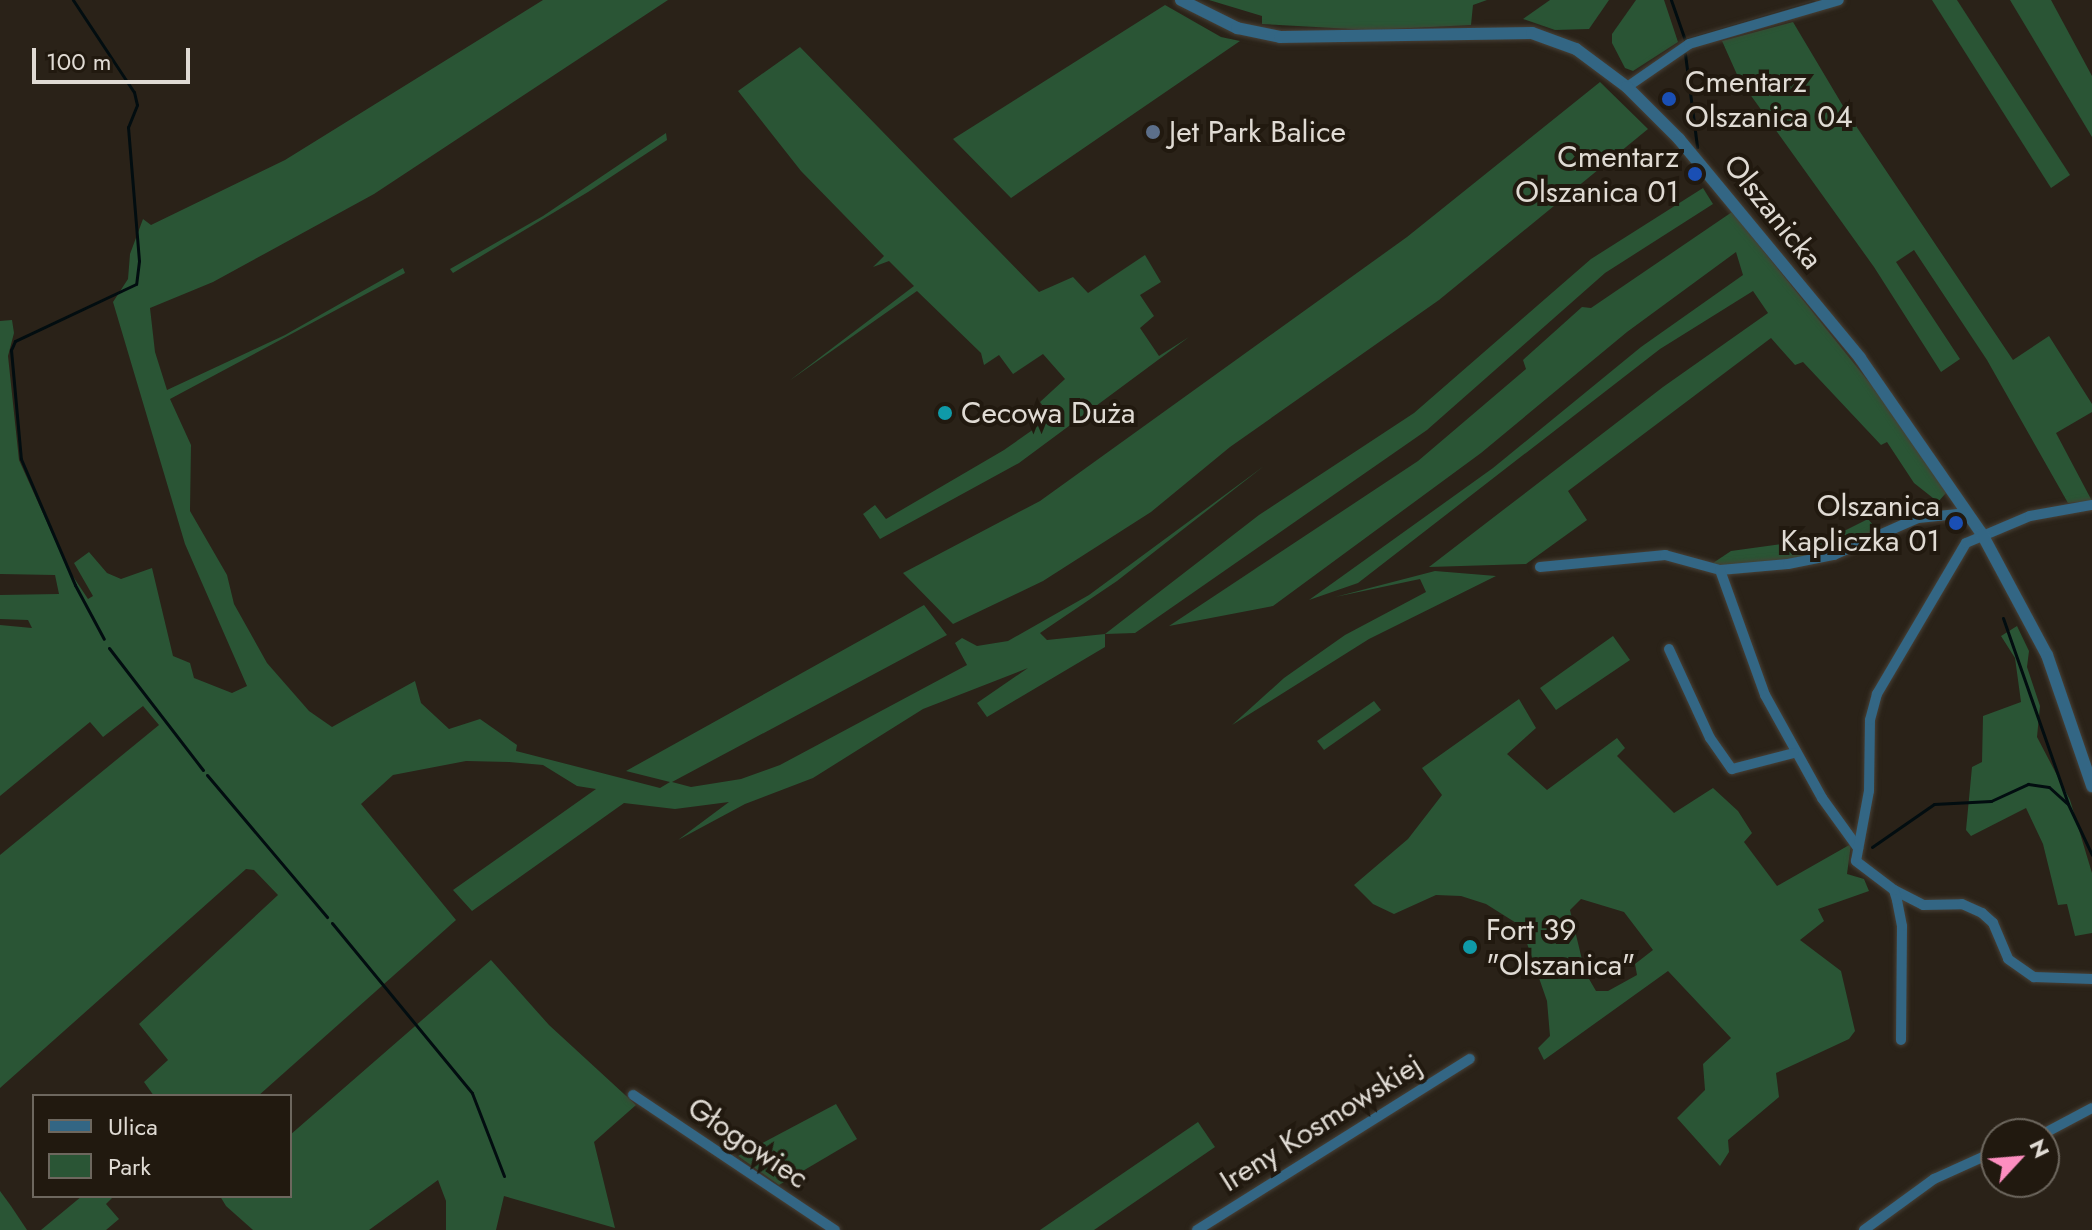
<!DOCTYPE html>
<html>
<head>
<meta charset="utf-8">
<style>
	body { margin:0 }
	#map { position:relative; width:2092px; height:1230px; overflow:hidden; background:#2a2218; font-family:Jost,sans-serif }
	div>[style] { position:absolute }
	.green>* { inset:0; background:#2a5535 }
	.stream>* { height:3px; margin:-1.5px; padding:0 1.5px; transform-origin:1.5px; border-radius:1.5px; background:#020d10 }
	.roads { filter:drop-shadow(0 0 2px #474036) drop-shadow(0 0 2px #474036) }
	.minor>* { height:10px; margin:-5px; padding:0 5px; transform-origin:5px; border-radius:5px; background:#336684 }
	.tertiary>* { height:12px; margin:-6px; padding:0 6px; transform-origin:6px; border-radius:6px; background:#336684 }
	.dots>* { width:22px; height:22px; translate:-50% -50%; box-sizing:border-box; border:4px solid #21190f; border-radius:50% }
	span { translate:-50% -50%; white-space:nowrap; text-align:center; line-height:1.15; -webkit-text-stroke:8px #21190f; paint-order:stroke }
	.poi-label { font-size:30px; color:#e0dbd4 }
	.left { translate:0 -50%; text-align:left }
	.right { translate:-100% -50%; text-align:right }
	.street-label { font-size:30px; color:#e0dbd4 }
	.legend { position:absolute; left:32px; top:1094px; width:260px; height:104px; box-sizing:border-box; background:#21190f; border:2px solid #6d675e; margin:0; padding:10px 14px; list-style:none; font-size:24px; color:#e0dbd4 }
	.legend li { display:flex; align-items:center; gap:16px; height:40px }
	.legend b { width:40px; border:2px solid #6d675e }
	.north { position:absolute; left:1980px; top:1118px; width:80px; height:80px; box-sizing:border-box; background:#21190f; border:2px solid #6d675e; border-radius:50%; rotate:64deg; font-size:22px; font-weight:700; line-height:32px; text-align:center; color:#e0dbd4 }
	.north::after { content:''; display:block; margin:auto; width:28px; height:36px; background:#fd8ec0; clip-path:polygon(50% 0,100% 100%,50% 72%,0 100%) }
	.scale { position:absolute; left:32px; top:48px; width:158px; height:36px; box-sizing:border-box; border:4px solid #e0dbd4; border-top:0; padding-left:10px; font-size:24px; line-height:28px; white-space:nowrap; color:#e0dbd4; -webkit-text-stroke:6px #21190f; paint-order:stroke }
</style>
</head>
<body>
<div id="map">
	<div class="green">
		<i style="clip-path:polygon(543px 0,668px 0,374px 194px,213px 282px,150px 308px,155px 352px,167px 390px,285px 335px,403px 268px,405px 273px,170px 399px,191px 445px,190px 511px,227px 575px,234px 604px,267px 663px,309px 711px,332px 727px,415px 681px,421px 703px,449px 729px,480px 719px,517px 745px,516px 751px,660px 788px,670px 782px,626px 771px,924px 605px,947px 635px,672px 782px,691px 787px,741px 779px,780px 765px,967px 665px,955px 643px,962px 638px,977px 646px,1008px 641px,1089px 595px,1264px 466px,1117px 581px,1040px 633px,1047px 640px,1105px 634px,1259px 515px,1414px 413px,1591px 259px,1703px 188px,1713px 204px,1605px 273px,1427px 430px,1135px 633px,1105px 634px,1105px 647px,987px 717px,977px 703px,1028px 668px,923px 709px,813px 778px,745px 804px,678px 840px,729px 802px,675px 809px,624px 803px,472px 911px,453px 890px,596px 789px,577px 786px,543px 765px,509px 762px,466px 761px,393px 775px,361px 804px,456px 920px,258px 1096px,154px 1096px,144px 1082px,168px 1060px,139px 1024px,278px 895px,254px 870px,246px 869px,0 1088px,0 855px,159px 725px,143px 706px,103px 737px,90px 722px,0 796px,0 625px,32px 628px,28px 620px,0 619px,0 595px,59px 594px,55px 575px,0 574px,0 321px,12px 320px,14px 333px,8px 356px,19px 460px,68px 569px,88px 599px,93px 596px,74px 563px,89px 552px,107px 573px,121px 579px,152px 568px,173px 656px,190px 663px,194px 678px,232px 693px,247px 686px,185px 544px,113px 302px,128px 279px,130px 254px,143px 219px,151px 225px,285px 160px)"></i>
		<i style="clip-path:polygon(1209px 0,1487px 0,1473px 5px,1471px 25px,1370px 30px,1262px 24px,1262px 16px)"></i>
		<i style="clip-path:polygon(1550px 0,1609px 0,1589px 29px,1555px 30px,1523px 19px)"></i>
		<i style="clip-path:polygon(1636px 0,1664px 0,1678px 42px,1633px 71px,1625px 68px,1612px 43px,1612px 34px)"></i>
		<i style="clip-path:polygon(1932px 0,1957px 0,2070px 175px,2051px 188px)"></i>
		<i style="clip-path:polygon(2010px 0,2051px 0,2092px 76px,2092px 137px)"></i>
		<i style="clip-path:polygon(1165px 5px,1221px 37px,1240px 41px,1011px 198px,953px 139px)"></i>
		<i style="clip-path:polygon(1793px 22px,1846px 111px,2013px 360px,2049px 336px,2092px 404px,2092px 412px,2056px 433px,2092px 501px,2068px 503px,1987px 360px,1914px 250px,1896px 262px,1960px 359px,1941px 372px,1874px 267px,1739px 79px,1722px 41px)"></i>
		<i style="clip-path:polygon(800px 47px,1039px 292px,1073px 277px,1088px 293px,1145px 255px,1161px 282px,1140px 295px,1154px 316px,1140px 328px,1159px 356px,1189px 337px,1019px 463px,880px 539px,863px 514px,875px 505px,886px 519px,1004px 450px,1051px 417px,1040px 402px,1065px 379px,1043px 354px,1013px 374px,999px 355px,984px 365px,981px 353px,917px 291px,789px 381px,914px 286px,889px 261px,873px 267px,884px 256px,801px 171px,738px 91px)"></i>
		<i style="clip-path:polygon(1600px 82px,1648px 129px,1439px 300px,1230px 447px,1151px 512px,1043px 581px,953px 624px,903px 573px,1040px 501px,1407px 237px)"></i>
		<i style="clip-path:polygon(666px 133px,667px 140px,588px 192px,453px 273px,450px 269px,543px 216px)"></i>
		<i style="clip-path:polygon(1732px 212px,1906px 428px,1946px 493px,1938px 502px,1914px 483px,1887px 442px,1881px 445px,1803px 362px,1795px 365px,1771px 338px,1568px 491px,1587px 520px,1526px 564px,1429px 567px,1663px 387px,1768px 313px,1753px 291px,1660px 349px,1358px 583px,1309px 600px,1493px 468px,1641px 347px,1743px 275px,1736px 252px,1627px 332px,1481px 453px,1273px 606px,1169px 626px,1418px 461px,1526px 369px,1523px 360px,1582px 307px,1591px 308px)"></i>
		<i style="clip-path:polygon(1868px 519px,1879px 532px,1794px 568px,1724px 575px,1713px 563px,1731px 551px,1832px 537px)"></i>
		<i style="clip-path:polygon(1435px 571px,1496px 576px,1369px 639px,1232px 725px,1284px 678px,1345px 635px,1426px 592px,1420px 579px,1335px 597px)"></i>
		<i style="clip-path:polygon(2017px 626px,2029px 651px,2027px 667px,2040px 706px,2037px 737px,2070px 800px,2092px 873px,2092px 933px,2075px 936px,2067px 904px,2058px 905px,2043px 844px,2026px 808px,1971px 836px,1966px 830px,1972px 767px,1982px 762px,1983px 716px,2021px 702px,2015px 658px,2001px 636px)"></i>
		<i style="clip-path:polygon(1613px 636px,1630px 660px,1556px 710px,1540px 688px)"></i>
		<i style="clip-path:polygon(evenodd,1519px 699px,1536px 728px,1507px 754px,1547px 790px,1617px 738px,1625px 748px,1617px 756px,1674px 813px,1713px 788px,1738px 811px,1752px 833px,1744px 842px,1777px 886px,1851px 844px,1847px 874px,1864px 879px,1869px 891px,1818px 909px,1824px 921px,1800px 940px,1841px 971px,1855px 1031px,1849px 1039px,1776px 1073px,1779px 1097px,1728px 1140px,1729px 1152px,1720px 1166px,1677px 1118px,1705px 1090px,1703px 1064px,1731px 1038px,1668px 971px,1544px 1060px,1538px 1048px,1550px 1036px,1547px 1001px,1521px 926px,1486px 904px,1461px 896px,1436px 895px,1394px 914px,1373px 904px,1354px 885px,1408px 839px,1442px 795px,1422px 768px,1519px 699px,1581px 899px,1624px 912px,1653px 950px,1635px 964px,1637px 975px,1608px 991px,1596px 991px,1585px 972px,1570px 910px,1581px 899px)"></i>
		<i style="clip-path:polygon(1374px 701px,1381px 710px,1324px 750px,1317px 741px)"></i>
		<i style="clip-path:polygon(491px 960px,549px 1025px,636px 1105px,594px 1142px,615px 1228px,504px 1196px,496px 1230px,446px 1230px,446px 1201px,438px 1180px,369px 1230px,253px 1230px,226px 1206px,220px 1196px,290px 1196px,290px 1135px)"></i>
		<i style="clip-path:polygon(836px 1104px,857px 1139px,779px 1185px,738px 1156px)"></i>
		<i style="clip-path:polygon(1198px 1122px,1215px 1147px,1094px 1230px,1040px 1230px)"></i>
		<i style="clip-path:polygon(0 1191px,11px 1206px,27px 1230px,0 1230px)"></i>
		<i style="clip-path:polygon(82px 1196px,114px 1196px,106px 1204px,119px 1219px,106px 1230px,41px 1230px)"></i>
	</div>
	<div class="stream">
		<i style="left:73px;top:0;width:110px;rotate:56.5deg"></i>
		<i style="left:134px;top:92px;width:13px;rotate:77deg"></i>
		<i style="left:137px;top:105px;width:24px;rotate:112deg"></i>
		<i style="left:128px;top:127px;width:134px;rotate:85.3deg"></i>
		<i style="left:139px;top:261px;width:23px;rotate:97deg"></i>
		<i style="left:136px;top:284px;width:134px;rotate:154.8deg"></i>
		<i style="left:15px;top:341px;width:10px;rotate:114deg"></i>
		<i style="left:11px;top:350px;width:109px;rotate:84.8deg"></i>
		<i style="left:21px;top:459px;width:137px;rotate:66.8deg"></i>
		<i style="left:75px;top:585px;width:61px;rotate:61.8deg"></i>
		<i style="left:1671px;top:0;width:42px;rotate:70.7deg"></i>
		<i style="left:1685px;top:40px;width:134px;rotate:-16.5deg"></i>
		<i style="left:1685px;top:54px;width:94px;rotate:82.6deg"></i>
		<i style="left:2003px;top:618px;width:197px;rotate:70.7deg"></i>
		<i style="left:2068px;top:804px;width:56px;rotate:64.8deg"></i>
		<i style="left:109px;top:648px;width:154px;rotate:52.4deg"></i>
		<i style="left:207px;top:775px;width:186px;rotate:49.8deg"></i>
		<i style="left:1872px;top:847px;width:75px;rotate:-34.7deg"></i>
		<i style="left:1934px;top:804px;width:57px;rotate:-3deg"></i>
		<i style="left:1991px;top:801px;width:41px;rotate:-24.7deg"></i>
		<i style="left:2028px;top:784px;width:21px;rotate:8deg"></i>
		<i style="left:2049px;top:787px;width:24px;rotate:42deg"></i>
		<i style="left:332px;top:923px;width:220px;rotate:50.5deg"></i>
		<i style="left:472px;top:1093px;width:89px;rotate:68.9deg"></i>
	</div>
	<div class="roads">
		<div class="minor">
			<i style="left:1627px;top:87px;width:75px;rotate:-34.7deg"></i>
			<i style="left:1689px;top:44px;width:156px;rotate:-16.3deg"></i>
			<i style="left:1540px;top:567px;width:126px;rotate:-5.5deg"></i>
			<i style="left:1665px;top:555px;width:57px;rotate:15.3deg"></i>
			<i style="left:1720px;top:570px;width:68px;rotate:-5deg"></i>
			<i style="left:1788px;top:564px;width:47px;rotate:-11.1deg"></i>
			<i style="left:1834px;top:555px;width:92px;rotate:-23.8deg"></i>
			<i style="left:1918px;top:518px;width:50px;rotate:-5.7deg"></i>
			<i style="left:1720px;top:570px;width:133px;rotate:70.2deg"></i>
			<i style="left:1765px;top:695px;width:118px;rotate:61deg"></i>
			<i style="left:1822px;top:798px;width:62px;rotate:54.2deg"></i>
			<i style="left:1669px;top:649px;width:98px;rotate:65.3deg"></i>
			<i style="left:1710px;top:738px;width:38px;rotate:55deg"></i>
			<i style="left:1732px;top:769px;width:64px;rotate:-14.5deg"></i>
			<i style="left:1894px;top:890px;width:33px;rotate:27deg"></i>
			<i style="left:1923px;top:905px;width:39px;rotate:-1deg"></i>
			<i style="left:1962px;top:904px;width:22px;rotate:24deg"></i>
			<i style="left:1982px;top:913px;width:15px;rotate:42deg"></i>
			<i style="left:1993px;top:923px;width:39px;rotate:67deg"></i>
			<i style="left:2008px;top:959px;width:32px;rotate:35deg"></i>
			<i style="left:2034px;top:977px;width:58px;rotate:2deg"></i>
			<i style="left:1901px;top:1040px;width:114px;rotate:-89.5deg"></i>
			<i style="left:1902px;top:926px;width:26px;rotate:-101deg"></i>
			<i style="left:1897px;top:900px;width:10px;rotate:-107deg"></i>
			<i style="left:1894px;top:890px;width:48px;rotate:-142.7deg"></i>
			<i style="left:1856px;top:861px;width:71px;rotate:-79.5deg"></i>
			<i style="left:1869px;top:791px;width:71px;rotate:-89.2deg"></i>
			<i style="left:1870px;top:720px;width:27px;rotate:-75deg"></i>
			<i style="left:1877px;top:694px;width:175px;rotate:-59.5deg"></i>
			<i style="left:1966px;top:543px;width:69px;rotate:-22.9deg"></i>
			<i style="left:2030px;top:516px;width:63px;rotate:-10.1deg"></i>
			<i style="left:633px;top:1095px;width:243px;rotate:33.8deg"></i>
			<i style="left:2043px;top:1134px;width:55px;rotate:-28deg"></i>
			<i style="left:1197px;top:1230px;width:322px;rotate:-32.1deg"></i>
			<i style="left:1864px;top:1230px;width:87px;rotate:-36.1deg"></i>
			<i style="left:1934px;top:1179px;width:68px;rotate:-24.3deg"></i>
		</div>
		<div class="tertiary">
			<i style="left:1181px;top:0;width:63px;rotate:26.6deg"></i>
			<i style="left:1237px;top:28px;width:44px;rotate:11.8deg"></i>
			<i style="left:1280px;top:37px;width:252px;rotate:-0.9deg"></i>
			<i style="left:1532px;top:33px;width:47px;rotate:20deg"></i>
			<i style="left:1576px;top:49px;width:64px;rotate:36.7deg"></i>
			<i style="left:1627px;top:87px;width:74px;rotate:45deg"></i>
			<i style="left:1679px;top:139px;width:284px;rotate:50.4deg"></i>
			<i style="left:1860px;top:358px;width:214px;rotate:55.3deg"></i>
			<i style="left:1982px;top:534px;width:137px;rotate:61.8deg"></i>
			<i style="left:2047px;top:655px;width:139px;rotate:71deg"></i>
		</div>
	</div>
	<div class="dots">
		<i style="left:1669px;top:99px;background:#1a4fb4"></i>
		<i style="left:1153px;top:132px;background:#5c6f8a"></i>
		<i style="left:1695px;top:174px;background:#1a4fb4"></i>
		<i style="left:945px;top:413px;background:#0f9aa8"></i>
		<i style="left:1956px;top:523px;background:#1a4fb4"></i>
		<i style="left:1470px;top:947px;background:#0f9aa8"></i>
	</div>
	<div class="poi-label">
		<span class="left" style="left:1685px;top:99px">Cmentarz<br>Olszanica 04</span>
		<span class="left" style="left:1169px;top:132px">Jet Park Balice</span>
		<span class="right" style="left:1679px;top:174px">Cmentarz<br>Olszanica 01</span>
		<span class="left" style="left:961px;top:413px">Cecowa Duża</span>
		<span class="right" style="left:1940px;top:523px">Olszanica<br>Kapliczka 01</span>
		<span class="left" style="left:1486px;top:947px">Fort 39<br>"Olszanica"</span>
	</div>
	<div class="street-label">
		<span style="left:1773px;top:212px;rotate:51deg">Olszanicka</span>
		<span style="left:1321px;top:1123px;rotate:-32deg">Ireny Kosmowskiej</span>
		<span style="left:748px;top:1143px;rotate:34deg">Głogowiec</span>
	</div>
	<ul class="legend">
	<li><b style="height:10px;background:#336684"></b>Ulica</li>
	<li><b style="height:22px;background:#2a5535"></b>Park</li>
	</ul>
	<div class="north">N</div>
	<div class="scale">100 m</div>
</div>
</body>
</html>
